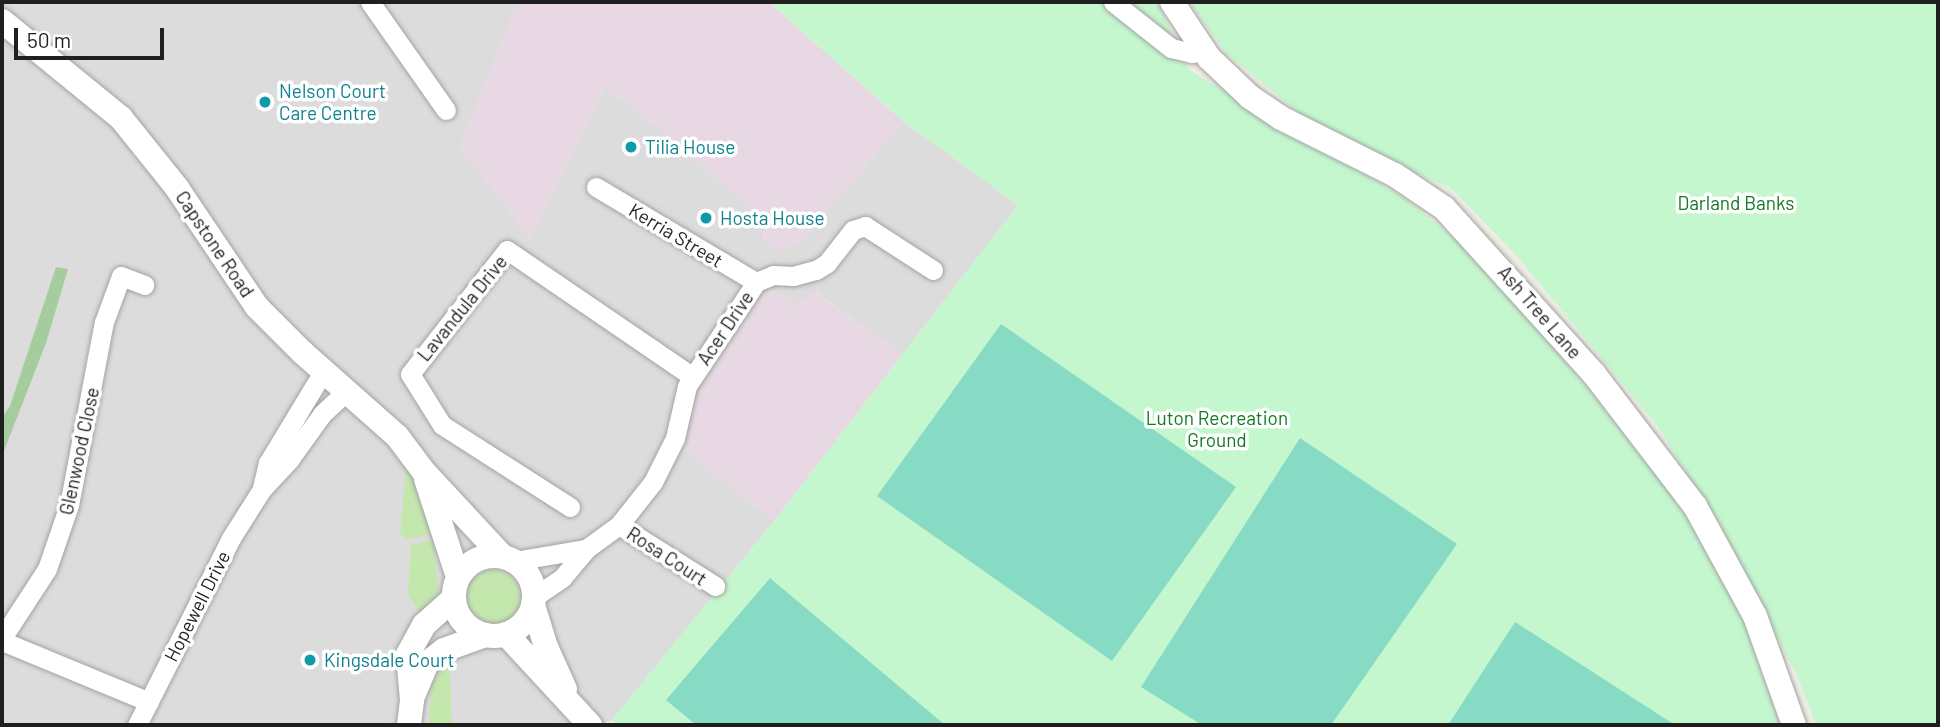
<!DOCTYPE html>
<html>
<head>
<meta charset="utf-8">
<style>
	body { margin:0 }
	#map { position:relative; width:1940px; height:727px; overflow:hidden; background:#efede5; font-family:Barlow,sans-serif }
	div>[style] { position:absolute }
	.residential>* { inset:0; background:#dddcdc }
	.industrial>* { inset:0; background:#e8d8e3 }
	.grass>* { inset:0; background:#c4e7ae }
	.round { border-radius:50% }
	.forest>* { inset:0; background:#a5cc9c }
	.park>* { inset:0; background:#c5f7ce }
	.pitch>* { inset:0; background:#87dac3 }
	.roads { filter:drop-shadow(0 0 2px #a3a3a3) drop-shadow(0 0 2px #a3a3a3) }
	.minor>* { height:19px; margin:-9.5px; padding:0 9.5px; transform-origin:9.5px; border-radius:9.5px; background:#fff }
	.tertiary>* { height:24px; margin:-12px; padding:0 12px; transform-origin:12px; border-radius:12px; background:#fff }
	.tertiary>.ring { margin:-12px; padding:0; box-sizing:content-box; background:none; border:24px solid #fff; border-radius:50% }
	.dots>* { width:19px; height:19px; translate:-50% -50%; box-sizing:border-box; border:4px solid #fff; border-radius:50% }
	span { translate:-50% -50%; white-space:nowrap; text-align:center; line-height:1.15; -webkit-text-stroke:7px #fff; paint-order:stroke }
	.culture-label { font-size:19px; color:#0d838f }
	.left { translate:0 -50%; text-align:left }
	.park-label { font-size:19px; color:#117925 }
	.street-label { font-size:19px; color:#1f1f1f }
	.frame { position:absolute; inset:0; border:4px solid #1f1f1f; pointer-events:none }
	.scale { position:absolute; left:14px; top:28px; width:150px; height:32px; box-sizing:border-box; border:4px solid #1f1f1f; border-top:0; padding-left:9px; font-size:21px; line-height:24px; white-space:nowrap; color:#1f1f1f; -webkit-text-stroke:5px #fff; paint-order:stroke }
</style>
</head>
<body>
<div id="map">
	<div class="residential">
		<i style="clip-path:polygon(2px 2px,518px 2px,460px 146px,530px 238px,605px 87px,658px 127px,765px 222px,763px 239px,785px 248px,799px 243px,904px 122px,1018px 205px,902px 355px,816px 292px,797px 305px,768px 288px,686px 450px,774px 521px,612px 720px,598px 725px,2px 725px)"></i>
	</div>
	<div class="industrial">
		<i style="clip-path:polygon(518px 2px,769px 2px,904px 122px,799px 243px,785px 248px,782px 253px,763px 239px,765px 222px,658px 127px,605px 87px,530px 238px,460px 146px)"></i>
		<i style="clip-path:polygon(767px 288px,797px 305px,815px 292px,902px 355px,774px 521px,686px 450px,698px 395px)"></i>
	</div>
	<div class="grass">
		<i style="clip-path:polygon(406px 468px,418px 483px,432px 534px,406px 539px,400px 533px)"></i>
		<i style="clip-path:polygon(433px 540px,439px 594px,424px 620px,408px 595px,411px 545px)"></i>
		<i class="round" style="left:466px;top:570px;width:54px;height:54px"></i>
		<i style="clip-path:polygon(446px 665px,450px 677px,452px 725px,428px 725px,432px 683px)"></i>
	</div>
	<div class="forest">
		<i style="clip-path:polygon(56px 267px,68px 269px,46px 343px,2px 456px,2px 417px,10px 406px)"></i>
	</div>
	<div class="park">
		<i style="clip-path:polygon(769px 2px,1158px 2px,1189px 70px,1408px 200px,1492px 271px,1668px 488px,1703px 540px,1754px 636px,1787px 725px,617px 725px,612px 720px,774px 521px,1018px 205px,902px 120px)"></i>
		<i style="clip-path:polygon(1189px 2px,1938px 2px,1938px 725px,1816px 725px,1796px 673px,1699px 493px,1656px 424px,1515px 254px,1452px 189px,1320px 130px,1226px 53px)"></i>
	</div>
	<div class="pitch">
		<i style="clip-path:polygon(1001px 324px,1236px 487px,1112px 661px,877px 496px)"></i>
		<i style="clip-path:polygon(1300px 438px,1457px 544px,1331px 725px,1202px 725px,1141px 687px)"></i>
		<i style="clip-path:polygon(770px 578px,945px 725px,696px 725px,666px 700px)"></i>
		<i style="clip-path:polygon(1515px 622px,1675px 725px,1448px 725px)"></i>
	</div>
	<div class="roads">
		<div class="minor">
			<i style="left:370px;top:2px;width:132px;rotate:54.9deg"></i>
			<i style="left:1113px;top:2px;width:74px;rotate:38.4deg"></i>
			<i style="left:1171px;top:48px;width:22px;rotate:13deg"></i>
			<i style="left:1192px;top:53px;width:11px;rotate:-15deg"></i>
			<i style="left:596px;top:187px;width:186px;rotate:30.7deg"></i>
			<i style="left:262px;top:488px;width:26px;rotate:-77deg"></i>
			<i style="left:268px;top:463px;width:109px;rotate:-58.9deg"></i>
			<i style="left:570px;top:507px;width:152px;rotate:-147.4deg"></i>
			<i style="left:442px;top:425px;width:60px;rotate:-122.1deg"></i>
			<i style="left:410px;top:374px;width:157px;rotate:-52deg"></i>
			<i style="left:507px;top:250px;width:225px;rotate:34.3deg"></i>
			<i style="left:619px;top:525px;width:114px;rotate:32.4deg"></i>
			<i style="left:514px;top:561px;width:73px;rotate:-9.5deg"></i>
			<i style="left:534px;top:597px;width:34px;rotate:-34deg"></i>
			<i style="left:562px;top:578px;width:38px;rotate:-50deg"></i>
			<i style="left:586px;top:549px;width:41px;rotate:-36deg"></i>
			<i style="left:619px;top:525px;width:55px;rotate:-51.7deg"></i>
			<i style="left:653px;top:482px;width:49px;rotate:-63.4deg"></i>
			<i style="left:675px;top:438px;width:53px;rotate:-77deg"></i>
			<i style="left:687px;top:386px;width:125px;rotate:-56.4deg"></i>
			<i style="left:756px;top:282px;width:18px;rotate:-22deg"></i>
			<i style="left:773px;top:275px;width:20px;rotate:3deg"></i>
			<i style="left:793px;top:276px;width:24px;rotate:-15deg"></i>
			<i style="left:816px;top:270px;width:13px;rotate:-32deg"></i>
			<i style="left:827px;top:263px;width:42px;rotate:-51.8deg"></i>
			<i style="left:853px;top:230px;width:13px;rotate:-18deg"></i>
			<i style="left:865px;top:226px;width:81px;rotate:32.9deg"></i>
			<i style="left:2px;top:638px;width:82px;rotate:-56.9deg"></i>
			<i style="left:47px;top:569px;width:68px;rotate:-71deg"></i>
			<i style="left:69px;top:505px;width:186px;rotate:-79.2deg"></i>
			<i style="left:104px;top:322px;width:49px;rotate:-69.7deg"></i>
			<i style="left:121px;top:276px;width:25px;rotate:21deg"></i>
			<i style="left:2px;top:641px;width:159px;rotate:22.5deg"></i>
			<i style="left:137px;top:725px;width:209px;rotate:-63.3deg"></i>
			<i style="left:231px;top:538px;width:58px;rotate:-57.7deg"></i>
			<i style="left:262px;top:489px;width:40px;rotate:-47deg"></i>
			<i style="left:289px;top:460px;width:57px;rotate:-54.3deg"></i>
			<i style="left:322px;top:414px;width:34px;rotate:-43deg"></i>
		</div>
		<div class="tertiary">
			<i style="left:1172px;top:2px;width:67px;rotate:56.5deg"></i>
			<i style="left:1209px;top:58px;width:57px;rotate:43.6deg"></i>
			<i style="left:1250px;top:97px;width:37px;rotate:34deg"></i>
			<i style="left:1281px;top:118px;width:127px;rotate:26.6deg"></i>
			<i style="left:1395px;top:175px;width:59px;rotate:34deg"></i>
			<i style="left:1444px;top:208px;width:224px;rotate:47.9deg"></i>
			<i style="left:1594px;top:374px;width:166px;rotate:52.6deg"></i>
			<i style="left:1695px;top:506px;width:125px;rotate:61.4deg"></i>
			<i style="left:1755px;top:616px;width:116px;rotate:70.3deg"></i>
			<i style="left:2px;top:21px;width:154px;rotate:39.2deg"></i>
			<i style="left:121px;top:118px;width:90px;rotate:51.3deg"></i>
			<i style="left:177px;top:188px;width:143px;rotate:56.1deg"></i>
			<i style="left:257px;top:307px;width:64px;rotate:45deg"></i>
			<i style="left:302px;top:352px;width:127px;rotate:41.5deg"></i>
			<i style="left:397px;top:436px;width:45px;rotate:53.1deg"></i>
			<i style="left:424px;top:472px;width:115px;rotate:47.1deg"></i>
			<i style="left:426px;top:479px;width:103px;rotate:71.9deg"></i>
			<i class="ring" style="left:454px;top:556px;width:56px;height:56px"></i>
			<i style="left:533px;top:605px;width:44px;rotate:72.8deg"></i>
			<i style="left:546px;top:647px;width:46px;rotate:65.7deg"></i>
			<i style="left:506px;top:634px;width:124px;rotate:47.3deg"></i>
			<i style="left:413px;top:696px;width:36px;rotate:-67deg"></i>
			<i style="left:427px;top:663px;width:21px;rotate:-37deg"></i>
			<i style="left:444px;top:650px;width:44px;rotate:-20.1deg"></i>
			<i style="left:409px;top:725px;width:25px;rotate:-83deg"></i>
			<i style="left:412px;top:700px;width:46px;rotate:-95deg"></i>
			<i style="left:408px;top:654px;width:33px;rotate:-61deg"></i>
			<i style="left:424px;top:625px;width:39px;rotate:-42deg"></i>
		</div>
	</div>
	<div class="dots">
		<i style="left:265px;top:102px;background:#0f9aa8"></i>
		<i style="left:631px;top:147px;background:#0f9aa8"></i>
		<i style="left:706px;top:218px;background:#0f9aa8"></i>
		<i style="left:310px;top:660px;background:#0f9aa8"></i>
	</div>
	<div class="culture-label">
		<span class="left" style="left:279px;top:102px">Nelson Court<br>Care Centre</span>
		<span class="left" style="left:645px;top:147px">Tilia House</span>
		<span class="left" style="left:720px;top:218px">Hosta House</span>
		<span class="left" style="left:324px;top:660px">Kingsdale Court</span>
	</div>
	<div class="park-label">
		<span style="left:1736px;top:203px">Darland Banks</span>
		<span style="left:1217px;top:429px">Luton Recreation<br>Ground</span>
	</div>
	<div class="street-label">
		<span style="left:676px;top:235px;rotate:31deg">Kerria Street</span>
		<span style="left:215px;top:244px;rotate:56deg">Capstone Road</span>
		<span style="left:462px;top:308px;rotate:-51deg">Lavandula Drive</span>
		<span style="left:1540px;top:312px;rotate:49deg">Ash Tree Lane</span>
		<span style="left:725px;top:328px;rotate:-56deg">Acer Drive</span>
		<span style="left:79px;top:451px;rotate:-78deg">Glenwood Close</span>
		<span style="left:667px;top:556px;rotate:33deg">Rosa Court</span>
		<span style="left:197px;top:606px;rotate:-63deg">Hopewell Drive</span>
	</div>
	<div class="frame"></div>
	<div class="scale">50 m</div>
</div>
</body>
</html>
